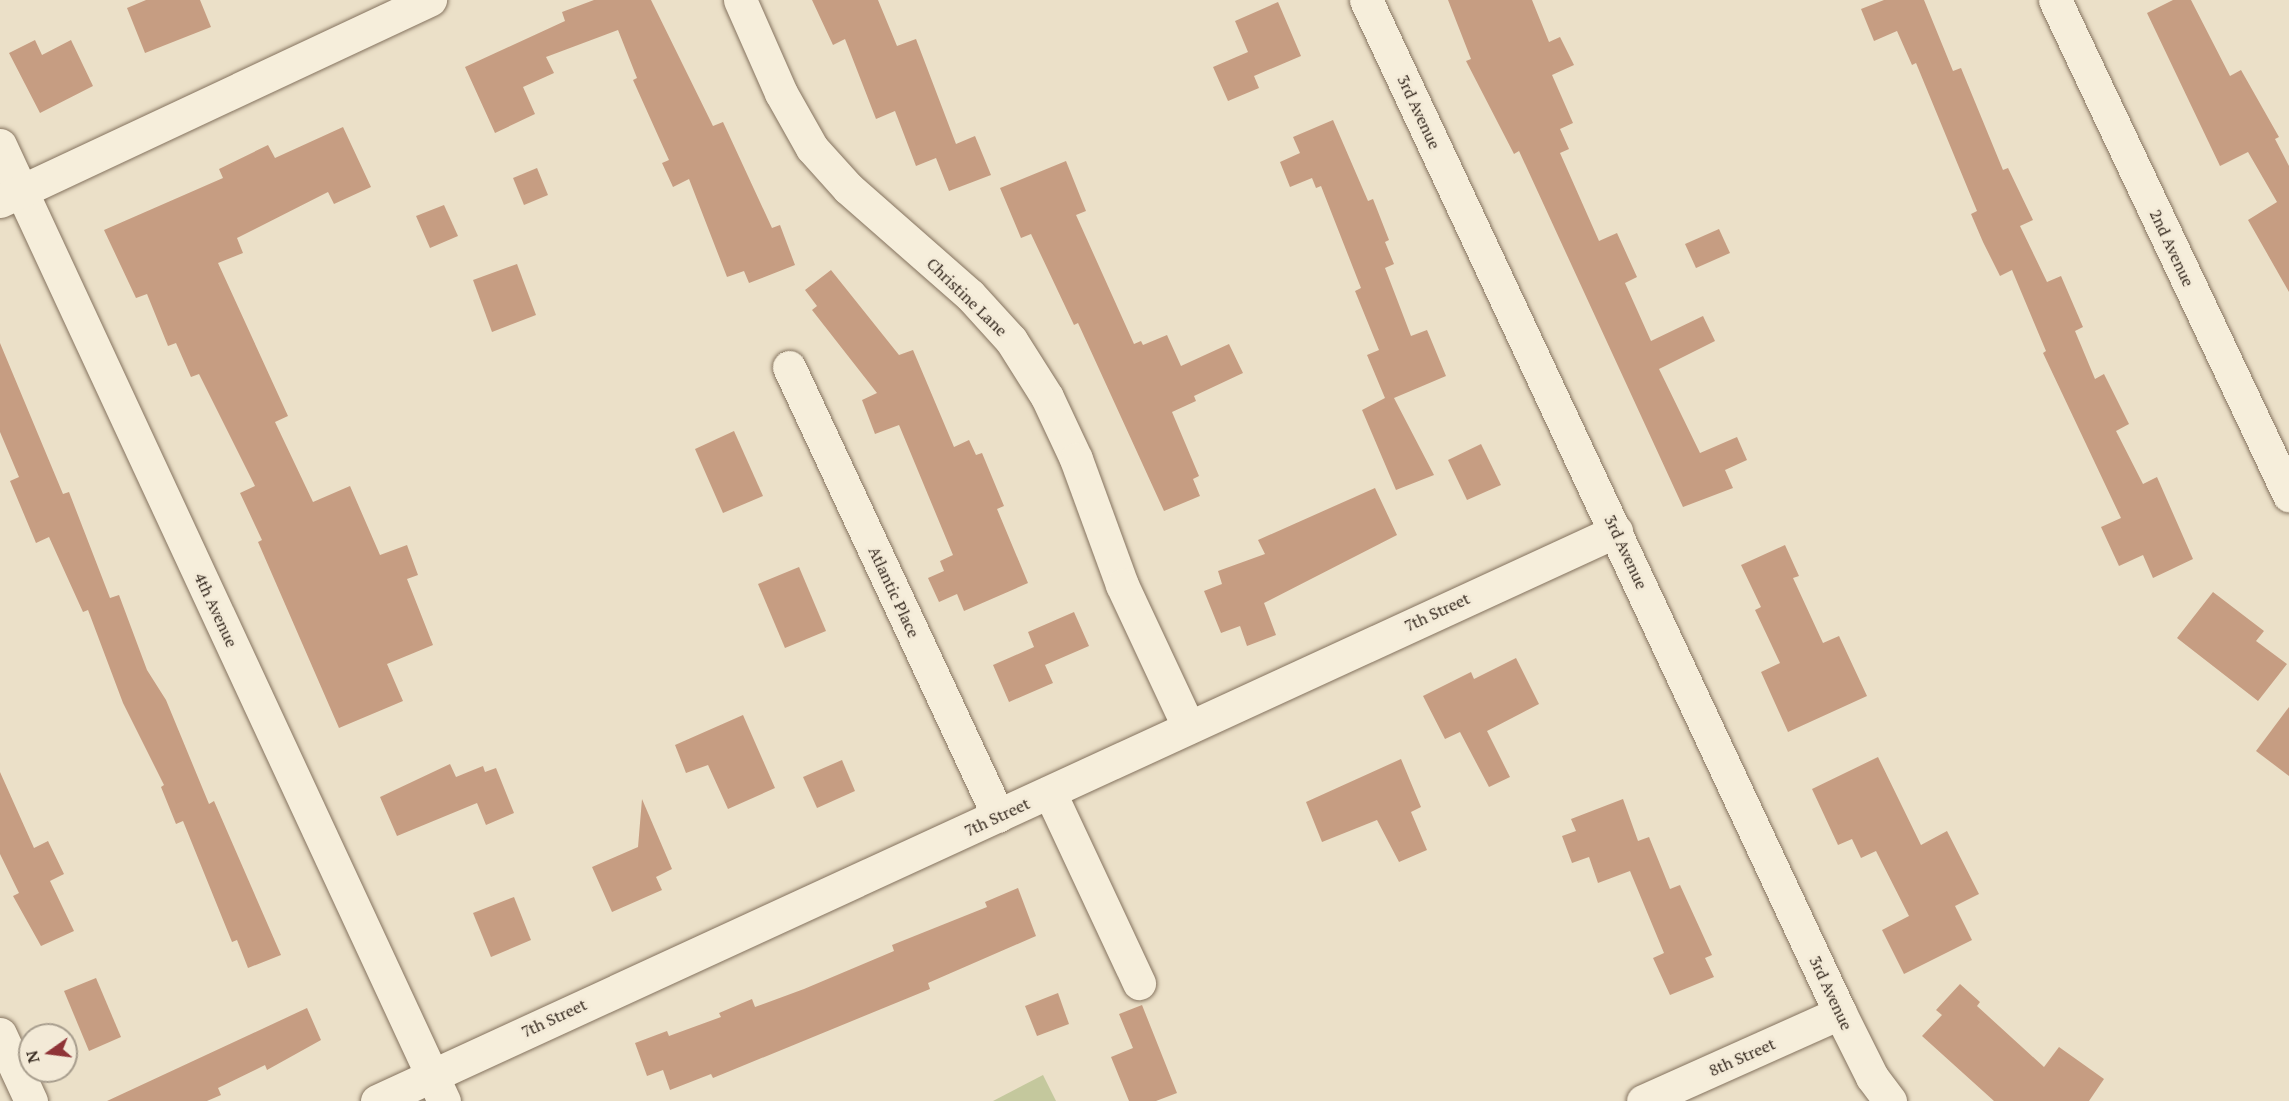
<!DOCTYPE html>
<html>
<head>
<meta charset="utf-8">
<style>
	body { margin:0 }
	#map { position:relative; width:2289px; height:1101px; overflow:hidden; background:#ebe0c8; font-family:"PT Serif",serif }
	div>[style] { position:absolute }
	.green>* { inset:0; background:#c4c89d }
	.building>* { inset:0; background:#c69d82 }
	.roads { filter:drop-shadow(0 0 2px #85735f) drop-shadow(0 0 2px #85735f) }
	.minor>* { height:33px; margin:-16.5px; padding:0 16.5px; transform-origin:16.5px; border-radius:16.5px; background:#f6eedb }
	span { translate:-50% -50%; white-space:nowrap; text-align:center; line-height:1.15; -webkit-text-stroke:5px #f3ead7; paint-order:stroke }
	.street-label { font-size:16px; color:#372b21 }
	.north { position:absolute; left:18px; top:1023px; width:60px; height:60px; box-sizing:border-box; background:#f3ead7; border:2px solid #a89e8e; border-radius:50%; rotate:256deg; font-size:16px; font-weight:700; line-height:24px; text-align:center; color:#372b21 }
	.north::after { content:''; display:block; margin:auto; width:21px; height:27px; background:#8f3437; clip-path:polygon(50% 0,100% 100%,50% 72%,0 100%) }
</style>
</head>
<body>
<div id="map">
	<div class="green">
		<i style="clip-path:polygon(1043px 1075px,1056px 1101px,993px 1101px)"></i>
	</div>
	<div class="building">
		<i style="clip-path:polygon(146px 0,200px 0,211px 27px,145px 53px,127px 8px)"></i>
		<i style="clip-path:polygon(594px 0,651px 0,713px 126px,723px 122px,772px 228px,780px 225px,795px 265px,749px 283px,744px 271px,727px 277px,689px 179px,673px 187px,662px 163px,669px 160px,633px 80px,637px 78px,618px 30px,546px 57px,554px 73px,523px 87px,535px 114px,495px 133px,465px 67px,565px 21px,562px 12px)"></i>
		<i style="clip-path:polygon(812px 0,878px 0,897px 46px,916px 39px,956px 144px,975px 136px,991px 175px,949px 191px,936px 158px,916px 166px,895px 111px,876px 119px,845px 39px,833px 45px)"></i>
		<i style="clip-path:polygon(1448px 0,1532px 0,1549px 42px,1560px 37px,1574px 65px,1552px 75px,1573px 123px,1560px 129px,1569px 149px,1560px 153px,1599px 241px,1617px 233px,1637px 277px,1625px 283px,1651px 341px,1703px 316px,1715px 341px,1659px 369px,1700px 453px,1737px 437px,1747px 460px,1725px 470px,1733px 488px,1683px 507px,1519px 151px,1514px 154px,1466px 61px,1471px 59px)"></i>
		<i style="clip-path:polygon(1884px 0,1924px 0,1953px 71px,1961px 68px,2003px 170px,2008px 168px,2033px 220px,2020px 226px,2047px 282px,2061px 276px,2083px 327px,2075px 331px,2095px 379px,2104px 374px,2129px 424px,2116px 431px,2143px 484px,2157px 477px,2193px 559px,2153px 578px,2143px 555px,2119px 566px,2101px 527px,2121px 518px,2043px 353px,2046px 351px,2012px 270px,2000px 276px,1983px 242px,1971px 214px,1977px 211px,1916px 63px,1912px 65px,1897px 31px,1874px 41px,1861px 9px)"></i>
		<i style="clip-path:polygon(2173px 0,2191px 0,2230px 76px,2241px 70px,2279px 137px,2275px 139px,2289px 166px,2289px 292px,2248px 220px,2277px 202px,2248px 152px,2220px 166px,2147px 13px)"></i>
		<i style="clip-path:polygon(1278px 2px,1301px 56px,1254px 76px,1259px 88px,1228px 101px,1213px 67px,1248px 52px,1235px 21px)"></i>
		<i style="clip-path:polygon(35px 40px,42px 55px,71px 40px,93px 86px,40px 113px,9px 53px)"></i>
		<i style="clip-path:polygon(1333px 120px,1368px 201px,1373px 199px,1389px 240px,1385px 242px,1394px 264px,1385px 268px,1411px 336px,1427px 330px,1446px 376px,1394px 398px,1434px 475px,1396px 490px,1362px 410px,1385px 398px,1367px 355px,1379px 350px,1355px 291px,1361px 288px,1321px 186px,1316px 188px,1312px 178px,1290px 187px,1280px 162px,1300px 153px,1293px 137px)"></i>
		<i style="clip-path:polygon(343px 127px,371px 187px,334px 204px,328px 192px,237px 238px,243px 253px,218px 263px,288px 416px,275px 422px,313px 502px,350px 486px,380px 555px,407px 545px,418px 575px,407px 579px,433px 645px,387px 664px,403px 701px,339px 728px,258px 542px,262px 540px,240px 493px,255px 486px,199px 374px,191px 377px,176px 343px,168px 346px,147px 294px,136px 298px,104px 230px,223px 178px,219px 169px,268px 145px,275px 158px)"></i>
		<i style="clip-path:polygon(1066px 161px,1086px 211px,1076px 215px,1134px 344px,1141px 341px,1143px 345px,1167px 335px,1181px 366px,1229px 344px,1243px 373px,1194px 396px,1196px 401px,1172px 412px,1199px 476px,1193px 479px,1200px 496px,1164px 511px,1078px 323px,1074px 325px,1031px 234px,1021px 238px,1000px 188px)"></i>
		<i style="clip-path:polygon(537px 168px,548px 195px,524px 205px,513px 178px)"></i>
		<i style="clip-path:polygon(444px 205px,458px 236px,430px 248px,416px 216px)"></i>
		<i style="clip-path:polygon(1719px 229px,1730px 253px,1696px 268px,1685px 244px)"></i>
		<i style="clip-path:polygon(517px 264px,536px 315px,492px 332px,473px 280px)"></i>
		<i style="clip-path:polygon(831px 270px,899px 355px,913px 350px,954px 447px,969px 440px,976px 455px,982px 453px,1004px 506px,997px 509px,1028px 583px,964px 611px,957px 594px,939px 602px,928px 578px,944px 571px,940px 561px,953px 555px,899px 425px,875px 434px,862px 400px,877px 393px,812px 310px,817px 306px,805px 290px)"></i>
		<i style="clip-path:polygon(0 343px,63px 494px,69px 492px,110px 598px,119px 595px,147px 670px,166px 700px,209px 804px,214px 801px,281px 955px,248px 968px,237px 940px,232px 942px,183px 821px,176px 824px,161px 787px,164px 785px,123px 703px,88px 610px,83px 612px,49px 537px,36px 543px,10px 481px,19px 477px,0 432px)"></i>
		<i style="clip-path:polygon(734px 431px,763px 496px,723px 513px,695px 449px)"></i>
		<i style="clip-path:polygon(1481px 444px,1501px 485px,1467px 500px,1448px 460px)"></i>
		<i style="clip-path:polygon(1375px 488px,1397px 535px,1264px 603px,1276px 635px,1247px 646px,1240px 626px,1221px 633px,1204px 591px,1222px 584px,1218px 571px,1265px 554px,1258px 540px)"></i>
		<i style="clip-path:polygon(1785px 545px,1799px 576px,1793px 578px,1823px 643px,1839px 636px,1867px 696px,1788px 732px,1761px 672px,1780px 663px,1755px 610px,1761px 607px,1741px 565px)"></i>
		<i style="clip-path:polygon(799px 567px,826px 631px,785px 648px,758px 584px)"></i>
		<i style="clip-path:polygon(2213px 592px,2264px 631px,2256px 641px,2287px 664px,2258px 701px,2177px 638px)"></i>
		<i style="clip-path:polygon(1074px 612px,1089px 646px,1045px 665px,1053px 683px,1009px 702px,993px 665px,1034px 647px,1028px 632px)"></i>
		<i style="clip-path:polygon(1516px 658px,1539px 704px,1487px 731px,1510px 777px,1489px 787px,1460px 732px,1445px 739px,1423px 696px,1471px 672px,1474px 679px)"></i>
		<i style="clip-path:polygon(2289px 707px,2289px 776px,2256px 751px)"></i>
		<i style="clip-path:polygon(743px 715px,775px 788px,728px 809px,708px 765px,686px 773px,675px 745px)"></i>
		<i style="clip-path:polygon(1878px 757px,1921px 845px,1947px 831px,1979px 894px,1955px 906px,1972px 940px,1904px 974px,1882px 930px,1909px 916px,1876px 851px,1861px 858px,1852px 839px,1838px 845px,1812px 789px)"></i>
		<i style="clip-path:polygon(1401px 759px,1421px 807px,1411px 812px,1427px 850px,1399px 862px,1377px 820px,1322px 842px,1306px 802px)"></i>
		<i style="clip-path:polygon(842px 760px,855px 791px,817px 808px,803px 777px)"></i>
		<i style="clip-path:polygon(450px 764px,456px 777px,483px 766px,485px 772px,496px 768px,514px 813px,486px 825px,477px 803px,397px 836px,380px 797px)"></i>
		<i style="clip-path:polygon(0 772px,34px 848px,48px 841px,64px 874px,50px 881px,74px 931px,41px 946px,13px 896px,19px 893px,0 854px)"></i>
		<i style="clip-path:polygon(642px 799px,672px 869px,656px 877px,662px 890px,612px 912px,592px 867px,638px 847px)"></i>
		<i style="clip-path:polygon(1623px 799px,1638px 841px,1649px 837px,1670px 889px,1680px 885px,1712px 955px,1705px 958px,1714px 977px,1670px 995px,1653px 958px,1664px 953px,1630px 871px,1598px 883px,1589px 857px,1572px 863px,1562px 836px,1576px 831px,1571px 819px)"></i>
		<i style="clip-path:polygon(1018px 888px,1036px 936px,928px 983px,930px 989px,713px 1078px,711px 1074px,670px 1090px,663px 1070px,647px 1076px,635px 1043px,667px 1031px,669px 1036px,721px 1017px,719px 1013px,752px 999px,755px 1007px,804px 989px,894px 951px,892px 945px,987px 907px,985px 902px)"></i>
		<i style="clip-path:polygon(514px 897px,531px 940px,491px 957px,473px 913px)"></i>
		<i style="clip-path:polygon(96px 978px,121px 1037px,89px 1051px,64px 991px)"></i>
		<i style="clip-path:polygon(1960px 984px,1980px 1002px,1977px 1006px,2044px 1067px,2059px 1047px,2104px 1079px,2089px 1101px,1994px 1101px,1922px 1036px,1942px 1015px,1936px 1010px)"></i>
		<i style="clip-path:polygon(1058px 993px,1069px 1024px,1037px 1036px,1025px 1006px)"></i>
		<i style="clip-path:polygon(1142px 1005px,1177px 1093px,1156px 1101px,1129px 1101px,1111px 1057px,1133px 1048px,1119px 1014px)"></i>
		<i style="clip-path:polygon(307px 1008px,321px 1040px,267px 1070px,265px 1065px,218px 1088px,221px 1095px,207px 1101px,107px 1101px)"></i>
	</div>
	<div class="roads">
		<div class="minor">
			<i style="left:740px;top:0;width:102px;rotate:66.2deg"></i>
			<i style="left:781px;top:93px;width:63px;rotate:60.6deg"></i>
			<i style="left:812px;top:148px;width:54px;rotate:48deg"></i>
			<i style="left:848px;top:188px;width:162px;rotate:41.3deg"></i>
			<i style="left:970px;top:295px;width:61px;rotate:47.7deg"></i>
			<i style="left:1011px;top:340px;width:67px;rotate:57.7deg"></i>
			<i style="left:1047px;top:397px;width:68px;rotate:64.9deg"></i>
			<i style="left:1076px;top:459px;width:134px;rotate:69.9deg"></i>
			<i style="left:1122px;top:585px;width:156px;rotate:64.9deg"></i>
			<i style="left:1366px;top:0;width:1118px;rotate:64.92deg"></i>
			<i style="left:1840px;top:1013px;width:72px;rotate:63.4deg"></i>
			<i style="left:1872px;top:1077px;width:30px;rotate:53deg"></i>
			<i style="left:2055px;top:0;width:548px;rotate:64.7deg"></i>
			<i style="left:0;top:145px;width:1054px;rotate:65.09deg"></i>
			<i style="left:0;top:201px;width:475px;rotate:-25.1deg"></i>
			<i style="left:789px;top:367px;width:495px;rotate:65deg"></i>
			<i style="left:1050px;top:793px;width:210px;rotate:64.9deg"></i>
			<i style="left:0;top:1034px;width:74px;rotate:65.2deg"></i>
			<i style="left:377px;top:1101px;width:1364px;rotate:-24.7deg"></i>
			<i style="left:1643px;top:1101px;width:216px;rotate:-24.1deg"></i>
		</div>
	</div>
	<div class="street-label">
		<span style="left:1419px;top:112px;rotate:65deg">3rd Avenue</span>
		<span style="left:2172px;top:248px;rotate:65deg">2nd Avenue</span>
		<span style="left:967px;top:297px;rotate:44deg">Christine Lane</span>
		<span style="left:1626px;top:552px;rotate:65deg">3rd Avenue</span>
		<span style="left:894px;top:592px;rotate:65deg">Atlantic Place</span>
		<span style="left:216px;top:610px;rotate:65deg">4th Avenue</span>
		<span style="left:1437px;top:612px;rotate:-25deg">7th Street</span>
		<span style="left:997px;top:817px;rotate:-25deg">7th Street</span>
		<span style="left:1831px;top:993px;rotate:65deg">3rd Avenue</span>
		<span style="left:554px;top:1018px;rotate:-25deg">7th Street</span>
		<span style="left:1742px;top:1057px;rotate:-24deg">8th Street</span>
	</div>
	<div class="north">N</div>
</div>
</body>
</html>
